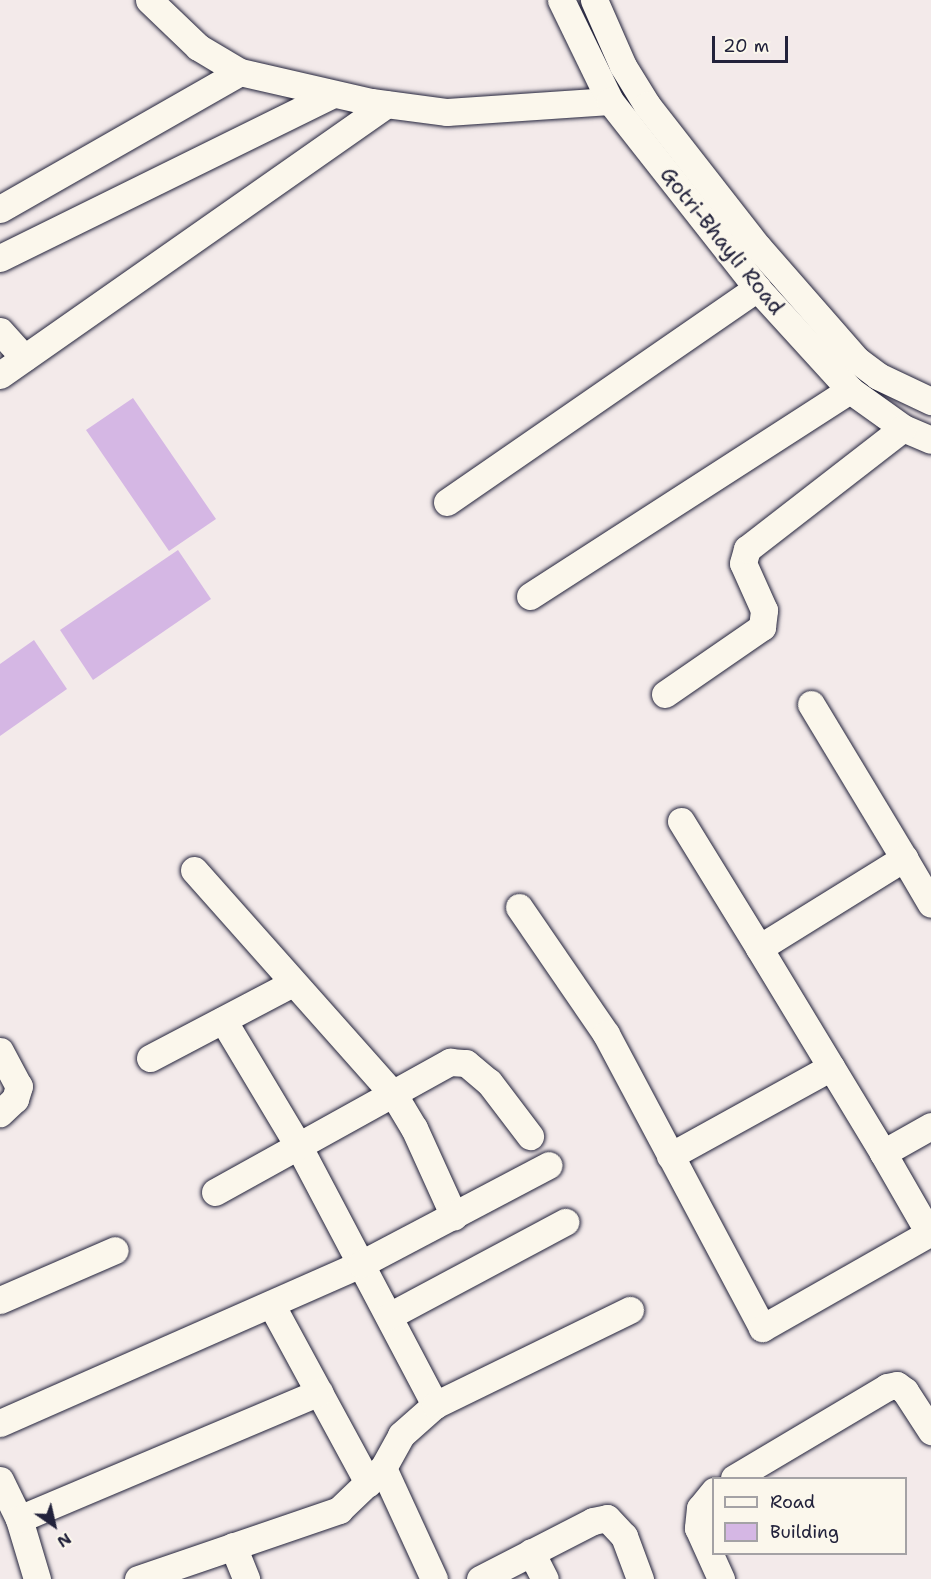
<!DOCTYPE html>
<html>
<head>
<meta charset="utf-8">
<style>
	body { margin:0 }
	#map { position:relative; width:931px; height:1579px; overflow:hidden; background:#f3eaea; font-family:"Shantell Sans",sans-serif }
	div>[style] { position:absolute }
	.building>* { inset:0; background:#d5b7e4 }
	.roads { filter:drop-shadow(0 0 2px #22223b) drop-shadow(0 0 2px #22223b) }
	.minor>* { height:27px; margin:-13.5px; padding:0 13.5px; transform-origin:13.5px; border-radius:13.5px; background:#fbf7ec }
	span { translate:-50% -50%; white-space:nowrap; text-align:center; line-height:1.15; -webkit-text-stroke:4.5px #fbf7ec; paint-order:stroke }
	.street-label { font-size:21px; color:#22223b }
	.legend { position:absolute; left:712px; top:1477px; width:195px; height:78px; box-sizing:border-box; background:#fbf7ec; border:2px solid #a4a2a5; margin:0; padding:8px 10px; list-style:none; font-size:18px; color:#22223b }
	.legend li { display:flex; align-items:center; gap:12px; height:30px }
	.legend b { width:30px; border:2px solid #a4a2a5 }
	.north { position:absolute; left:24px; top:1495px; width:60px; height:60px; -webkit-text-stroke:4px #fbf7ec; paint-order:stroke; rotate:146deg; font-size:16px; font-weight:700; line-height:24px; text-align:center; color:#22223b }
	.north::after { content:''; display:block; margin:auto; width:21px; height:27px; background:#22223b; clip-path:polygon(50% 0,100% 100%,50% 72%,0 100%) }
	.scale { position:absolute; left:712px; top:36px; width:76px; height:27px; box-sizing:border-box; border:3px solid #22223b; border-top:0; padding-left:8px; font-size:18px; line-height:21px; white-space:nowrap; color:#22223b; -webkit-text-stroke:4px #fbf7ec; paint-order:stroke }
</style>
</head>
<body>
<div id="map">
	<div class="building">
		<i style="clip-path:polygon(133px 398px,216px 519px,169px 551px,86px 430px)"></i>
		<i style="clip-path:polygon(178px 550px,211px 599px,93px 680px,60px 630px)"></i>
		<i style="clip-path:polygon(34px 640px,67px 689px,0 736px,0 664px)"></i>
	</div>
	<div class="roads">
		<div class="minor">
			<i style="left:149px;top:0;width:68px;rotate:43.8deg"></i>
			<i style="left:198px;top:47px;width:49px;rotate:30.8deg"></i>
			<i style="left:240px;top:72px;width:134px;rotate:12.9deg"></i>
			<i style="left:371px;top:102px;width:77px;rotate:7.5deg"></i>
			<i style="left:447px;top:112px;width:163px;rotate:-3.9deg"></i>
			<i style="left:561px;top:0;width:112px;rotate:64.1deg"></i>
			<i style="left:610px;top:101px;width:238px;rotate:51.8deg"></i>
			<i style="left:757px;top:288px;width:138px;rotate:47.6deg"></i>
			<i style="left:850px;top:390px;width:65px;rotate:35.6deg"></i>
			<i style="left:903px;top:428px;width:30px;rotate:23deg"></i>
			<i style="left:594px;top:0;width:72px;rotate:66.3deg"></i>
			<i style="left:623px;top:66px;width:46px;rotate:58.4deg"></i>
			<i style="left:647px;top:105px;width:180px;rotate:52deg"></i>
			<i style="left:758px;top:247px;width:150px;rotate:48.8deg"></i>
			<i style="left:857px;top:360px;width:26px;rotate:37deg"></i>
			<i style="left:878px;top:376px;width:59px;rotate:25.3deg"></i>
			<i style="left:0;top:209px;width:276px;rotate:-29.7deg"></i>
			<i style="left:0;top:258px;width:371px;rotate:-26.2deg"></i>
			<i style="left:0;top:331px;width:36px;rotate:48deg"></i>
			<i style="left:0;top:375px;width:472px;rotate:-35deg"></i>
			<i style="left:447px;top:502px;width:377px;rotate:-34.6deg"></i>
			<i style="left:530px;top:596px;width:381px;rotate:-32.8deg"></i>
			<i style="left:665px;top:694px;width:118px;rotate:-34.6deg"></i>
			<i style="left:762px;top:627px;width:17px;rotate:-83deg"></i>
			<i style="left:764px;top:610px;width:51px;rotate:-114.1deg"></i>
			<i style="left:743px;top:563px;width:15px;rotate:-74deg"></i>
			<i style="left:747px;top:549px;width:197px;rotate:-37.8deg"></i>
			<i style="left:811px;top:704px;width:180px;rotate:58.9deg"></i>
			<i style="left:681px;top:821px;width:149px;rotate:58.4deg"></i>
			<i style="left:759px;top:948px;width:171px;rotate:-31.8deg"></i>
			<i style="left:904px;top:858px;width:53px;rotate:59.6deg"></i>
			<i style="left:194px;top:870px;width:301px;rotate:48.4deg"></i>
			<i style="left:394px;top:1095px;width:39px;rotate:59deg"></i>
			<i style="left:414px;top:1128px;width:97px;rotate:65.6deg"></i>
			<i style="left:519px;top:907px;width:154px;rotate:55.6deg"></i>
			<i style="left:606px;top:1034px;width:333px;rotate:62deg"></i>
			<i style="left:762px;top:1328px;width:194px;rotate:-29.6deg"></i>
			<i style="left:759px;top:948px;width:240px;rotate:58.8deg"></i>
			<i style="left:883px;top:1153px;width:55px;rotate:-29.4deg"></i>
			<i style="left:223px;top:1020px;width:148px;rotate:59.1deg"></i>
			<i style="left:299px;top:1147px;width:292px;rotate:62.2deg"></i>
			<i style="left:0;top:1051px;width:40px;rotate:62deg"></i>
			<i style="left:19px;top:1086px;width:14px;rotate:107deg"></i>
			<i style="left:15px;top:1099px;width:21px;rotate:137deg"></i>
			<i style="left:150px;top:1058px;width:161px;rotate:-27.7deg"></i>
			<i style="left:883px;top:1153px;width:92px;rotate:60.1deg"></i>
			<i style="left:670px;top:1156px;width:184px;rotate:-28.9deg"></i>
			<i style="left:215px;top:1192px;width:269px;rotate:-29deg"></i>
			<i style="left:450px;top:1062px;width:16px;rotate:4deg"></i>
			<i style="left:466px;top:1063px;width:30px;rotate:40deg"></i>
			<i style="left:489px;top:1082px;width:68px;rotate:52.8deg"></i>
			<i style="left:0;top:1300px;width:125px;rotate:-23.5deg"></i>
			<i style="left:271px;top:1304px;width:204px;rotate:61.5deg"></i>
			<i style="left:389px;top:1316px;width:200px;rotate:-28.1deg"></i>
			<i style="left:0;top:1423px;width:394px;rotate:-23.8deg"></i>
			<i style="left:361px;top:1264px;width:212px;rotate:-27.8deg"></i>
			<i style="left:383px;top:1468px;width:122px;rotate:65.3deg"></i>
			<i style="left:734px;top:1478px;width:178px;rotate:-30.7deg"></i>
			<i style="left:887px;top:1387px;width:10px;rotate:-11deg"></i>
			<i style="left:897px;top:1385px;width:10px;rotate:37deg"></i>
			<i style="left:905px;top:1391px;width:48px;rotate:57deg"></i>
			<i style="left:0;top:1480px;width:43px;rotate:64deg"></i>
			<i style="left:19px;top:1519px;width:63px;rotate:73.3deg"></i>
			<i style="left:714px;top:1491px;width:22px;rotate:129deg"></i>
			<i style="left:700px;top:1508px;width:20px;rotate:96deg"></i>
			<i style="left:698px;top:1528px;width:56px;rotate:65.7deg"></i>
			<i style="left:19px;top:1519px;width:326px;rotate:-22.9deg"></i>
			<i style="left:233px;top:1546px;width:35px;rotate:68deg"></i>
			<i style="left:531px;top:1552px;width:30px;rotate:63deg"></i>
			<i style="left:138px;top:1579px;width:213px;rotate:-18.9deg"></i>
			<i style="left:339px;top:1510px;width:61px;rotate:-43.7deg"></i>
			<i style="left:383px;top:1468px;width:38px;rotate:-61deg"></i>
			<i style="left:401px;top:1435px;width:45px;rotate:-41.4deg"></i>
			<i style="left:435px;top:1405px;width:217px;rotate:-26deg"></i>
			<i style="left:480px;top:1579px;width:127px;rotate:-27.2deg"></i>
			<i style="left:593px;top:1521px;width:14px;rotate:-12deg"></i>
			<i style="left:607px;top:1518px;width:25px;rotate:47deg"></i>
			<i style="left:624px;top:1536px;width:46px;rotate:69.6deg"></i>
		</div>
	</div>
	<div class="street-label">
		<span style="left:722px;top:241px;rotate:51deg">Gotri-Bhayli Road</span>
	</div>
	<ul class="legend">
	<li><b style="height:8px;background:#fbf7ec"></b>Road</li>
	<li><b style="height:16px;background:#d5b7e4"></b>Building</li>
	</ul>
	<div class="north">N</div>
	<div class="scale">20 m</div>
</div>
</body>
</html>
